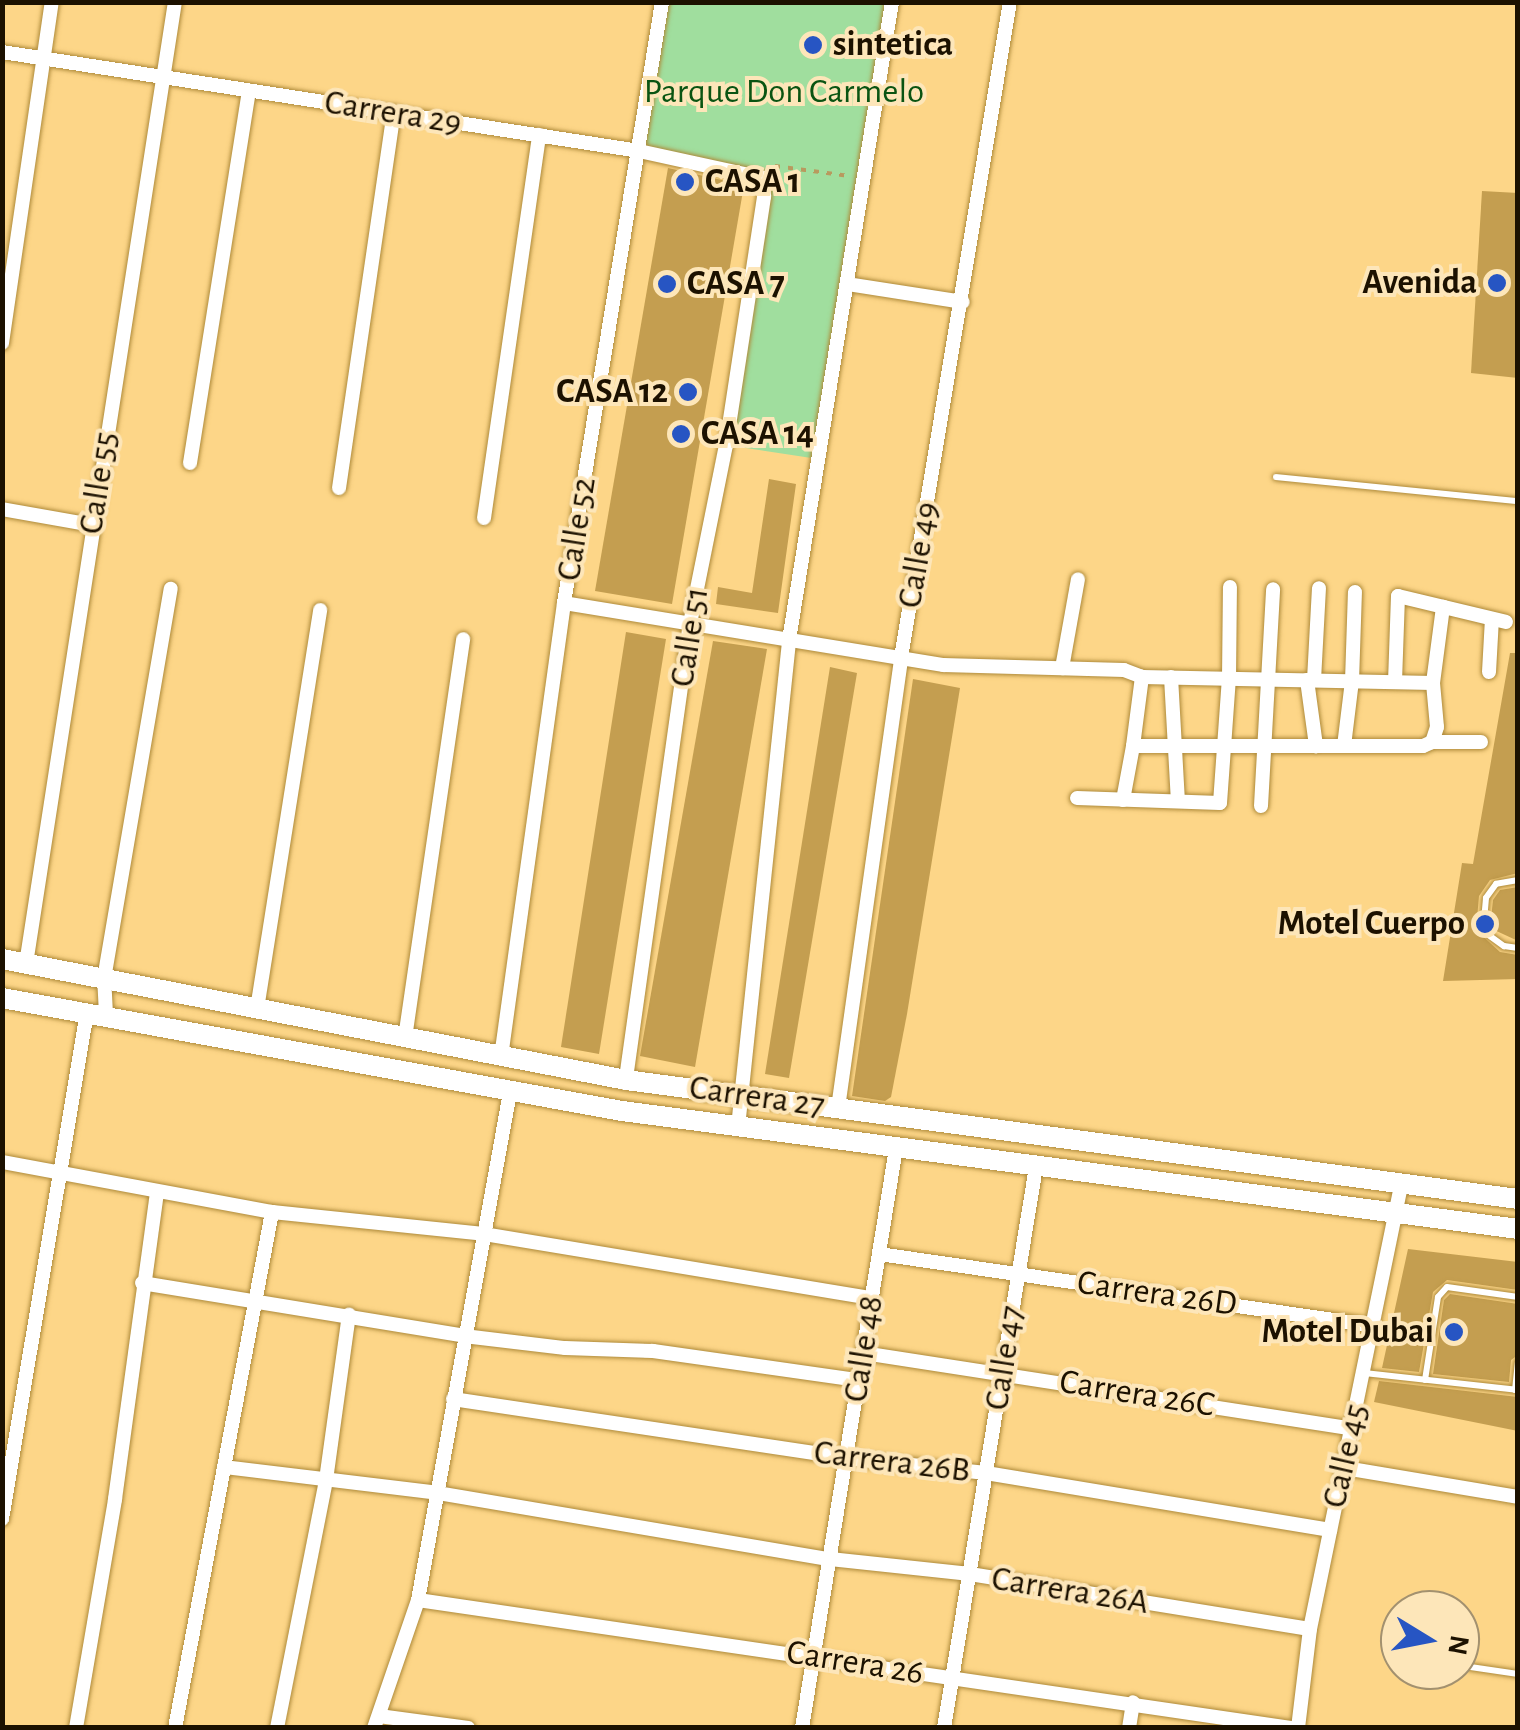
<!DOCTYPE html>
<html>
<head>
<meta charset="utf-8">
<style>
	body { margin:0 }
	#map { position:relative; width:1520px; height:1730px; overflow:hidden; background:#fdd688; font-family:"Alegreya Sans",sans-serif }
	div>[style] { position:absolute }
	.green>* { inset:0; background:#a0de9e }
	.building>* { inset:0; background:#c49e50 }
	.path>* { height:4px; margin-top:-2px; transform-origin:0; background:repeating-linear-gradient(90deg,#b89a5e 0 5px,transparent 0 13px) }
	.roads { filter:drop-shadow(0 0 2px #ae8a3a) drop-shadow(0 0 2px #ae8a3a) }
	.lane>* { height:6px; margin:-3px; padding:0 3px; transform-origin:3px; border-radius:3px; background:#fff }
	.street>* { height:14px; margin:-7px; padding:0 7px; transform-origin:7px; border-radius:7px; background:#fff }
	.secondary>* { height:20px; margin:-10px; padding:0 10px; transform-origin:10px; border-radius:10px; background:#fff }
	.dots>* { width:28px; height:28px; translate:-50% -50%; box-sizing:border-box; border:5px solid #fde6b9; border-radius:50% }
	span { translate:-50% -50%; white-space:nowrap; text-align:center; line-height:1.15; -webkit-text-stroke:8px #fde6b9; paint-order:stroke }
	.poi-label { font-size:35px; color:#1c1100; font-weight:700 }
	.left { translate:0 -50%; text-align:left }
	.right { translate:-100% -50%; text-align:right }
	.park-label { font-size:35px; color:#0a5412 }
	.street-label { font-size:35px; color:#1c1100 }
	.frame { position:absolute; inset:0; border:5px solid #1c1100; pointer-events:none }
	.north { position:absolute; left:1380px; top:1590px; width:100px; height:100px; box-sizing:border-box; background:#fde6b9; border:2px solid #a3916f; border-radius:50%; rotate:100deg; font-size:28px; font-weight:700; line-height:40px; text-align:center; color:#1c1100 }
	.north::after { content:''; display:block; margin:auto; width:35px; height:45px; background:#2755c3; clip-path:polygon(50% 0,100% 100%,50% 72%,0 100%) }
</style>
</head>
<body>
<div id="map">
	<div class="green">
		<i style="clip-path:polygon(662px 3px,893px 3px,818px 459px,726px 445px,763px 178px,639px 151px)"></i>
	</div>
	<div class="building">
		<i style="clip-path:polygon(668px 168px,744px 185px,672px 604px,595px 591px)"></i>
		<i style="clip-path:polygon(1482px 191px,1518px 193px,1518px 378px,1471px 373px)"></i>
		<i style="clip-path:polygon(769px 479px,796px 484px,778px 613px,716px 604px,718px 587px,752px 593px)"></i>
		<i style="clip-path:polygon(626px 632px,666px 639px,599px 1054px,561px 1047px)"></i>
		<i style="clip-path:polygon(713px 641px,767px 649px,695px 1067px,640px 1056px)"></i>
		<i style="clip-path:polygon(1510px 653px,1518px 653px,1518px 873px,1490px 880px,1479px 896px,1476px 930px,1500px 952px,1518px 955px,1518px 979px,1443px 981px,1462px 863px,1473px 864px)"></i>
		<i style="clip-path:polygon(830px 667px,857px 673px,789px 1078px,765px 1074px)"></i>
		<i style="clip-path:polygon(913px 679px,960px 688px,907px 1014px,891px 1097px,885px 1101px,852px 1096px)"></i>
		<i style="clip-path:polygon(1518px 887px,1518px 941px,1490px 928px,1493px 900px,1500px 890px)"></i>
		<i style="clip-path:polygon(1408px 1249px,1518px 1262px,1518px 1290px,1447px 1280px,1433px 1292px,1419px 1372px,1382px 1368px)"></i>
		<i style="clip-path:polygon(1450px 1294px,1518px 1304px,1518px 1355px,1511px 1360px,1509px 1382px,1433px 1374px,1444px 1300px)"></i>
		<i style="clip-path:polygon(1379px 1381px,1518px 1397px,1518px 1431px,1374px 1402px)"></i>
	</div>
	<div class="path">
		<i style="left:775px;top:166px;width:75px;rotate:7.7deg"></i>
	</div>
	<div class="roads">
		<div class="lane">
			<i style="left:1276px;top:477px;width:243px;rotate:5.7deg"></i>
			<i style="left:1518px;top:880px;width:22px;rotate:170deg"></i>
			<i style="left:1496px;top:884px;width:17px;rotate:126deg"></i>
			<i style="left:1486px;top:898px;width:33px;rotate:95deg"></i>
			<i style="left:1483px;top:931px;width:26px;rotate:36deg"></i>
			<i style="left:1504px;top:946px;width:14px;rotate:8deg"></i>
			<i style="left:1365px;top:1373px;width:154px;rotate:6.3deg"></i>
			<i style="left:1425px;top:1380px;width:84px;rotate:-81.1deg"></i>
			<i style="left:1438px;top:1297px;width:13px;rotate:-48deg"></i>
			<i style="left:1447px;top:1287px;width:72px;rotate:8deg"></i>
			<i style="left:1515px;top:1390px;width:28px;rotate:-84deg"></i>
			<i style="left:1470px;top:1667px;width:49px;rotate:8.3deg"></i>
		</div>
		<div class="street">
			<i style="left:2px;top:52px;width:645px;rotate:8.83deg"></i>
			<i style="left:639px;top:151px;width:127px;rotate:12.3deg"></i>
			<i style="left:763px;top:178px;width:19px;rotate:87deg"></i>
			<i style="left:764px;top:197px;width:251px;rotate:98.7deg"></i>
			<i style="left:726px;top:445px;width:182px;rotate:101.4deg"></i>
			<i style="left:690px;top:623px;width:461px;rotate:98deg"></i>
			<i style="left:847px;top:284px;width:117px;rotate:8.8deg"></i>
			<i style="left:2px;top:343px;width:345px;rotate:-81.7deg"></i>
			<i style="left:190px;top:463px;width:377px;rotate:-81deg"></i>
			<i style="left:339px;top:488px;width:380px;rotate:-81.7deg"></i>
			<i style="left:2px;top:509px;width:91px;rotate:10.1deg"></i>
			<i style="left:484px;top:518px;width:387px;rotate:-81.8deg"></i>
			<i style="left:564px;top:603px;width:384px;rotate:9.3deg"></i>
			<i style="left:943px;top:665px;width:181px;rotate:1.6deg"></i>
			<i style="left:1124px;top:670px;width:19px;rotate:21deg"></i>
			<i style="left:1142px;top:677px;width:291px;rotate:1.2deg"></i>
			<i style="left:1433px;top:683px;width:44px;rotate:84.8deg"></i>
			<i style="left:1437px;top:727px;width:16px;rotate:108deg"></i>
			<i style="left:1432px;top:742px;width:10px;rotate:156deg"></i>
			<i style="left:1423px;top:746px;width:290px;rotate:180deg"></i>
			<i style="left:1133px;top:746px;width:70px;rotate:-82.6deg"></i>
			<i style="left:1062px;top:668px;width:90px;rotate:-79.8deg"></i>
			<i style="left:1489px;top:672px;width:53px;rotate:-86.8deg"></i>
			<i style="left:1171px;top:677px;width:124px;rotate:86.8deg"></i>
			<i style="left:1307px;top:680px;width:67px;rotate:82.2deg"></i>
			<i style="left:1314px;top:680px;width:92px;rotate:-86.9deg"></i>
			<i style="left:1395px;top:682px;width:86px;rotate:-88deg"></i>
			<i style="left:1398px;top:596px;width:111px;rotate:13.5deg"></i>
			<i style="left:1433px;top:683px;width:77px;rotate:-82.5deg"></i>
			<i style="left:1432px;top:742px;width:49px"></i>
			<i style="left:1344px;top:746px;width:65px;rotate:-83deg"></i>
			<i style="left:1352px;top:681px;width:89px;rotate:-88.1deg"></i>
			<i style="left:1077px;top:798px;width:143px;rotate:2deg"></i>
			<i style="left:1220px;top:803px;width:125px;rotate:-85.9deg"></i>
			<i style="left:1229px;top:678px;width:91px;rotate:-89.4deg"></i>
			<i style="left:1123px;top:800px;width:55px;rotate:-79.5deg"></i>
			<i style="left:1261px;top:806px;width:217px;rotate:-86.8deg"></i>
			<i style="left:26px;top:964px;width:973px;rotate:-81.2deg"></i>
			<i style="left:257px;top:1009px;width:404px;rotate:-81deg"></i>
			<i style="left:106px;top:1014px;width:35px;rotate:-93deg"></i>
			<i style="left:104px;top:979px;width:396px;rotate:-80.3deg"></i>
			<i style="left:405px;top:1038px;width:403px;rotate:-81.7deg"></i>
			<i style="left:501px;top:1057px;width:458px;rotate:-82.1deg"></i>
			<i style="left:564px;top:603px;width:609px;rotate:-80.74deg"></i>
			<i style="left:838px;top:1108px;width:454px;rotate:-82deg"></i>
			<i style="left:901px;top:658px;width:665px;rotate:-80.57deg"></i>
			<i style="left:738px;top:1127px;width:490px;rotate:-84deg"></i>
			<i style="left:789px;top:640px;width:646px;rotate:-80.83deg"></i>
			<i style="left:2px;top:1162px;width:275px;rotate:10.5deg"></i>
			<i style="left:272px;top:1212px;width:213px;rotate:5.9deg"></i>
			<i style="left:484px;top:1234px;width:393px;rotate:9.4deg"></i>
			<i style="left:879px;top:1254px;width:501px;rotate:8.26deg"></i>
			<i style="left:142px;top:1283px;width:326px;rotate:9.3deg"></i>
			<i style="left:464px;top:1336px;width:102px;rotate:6.8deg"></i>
			<i style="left:565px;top:1348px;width:88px;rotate:2deg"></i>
			<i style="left:653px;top:1351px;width:207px;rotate:8.1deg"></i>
			<i style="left:863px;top:1353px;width:496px;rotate:8.8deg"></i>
			<i style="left:453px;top:1399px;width:397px;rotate:8.5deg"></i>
			<i style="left:846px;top:1458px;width:141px;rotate:6.1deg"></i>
			<i style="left:986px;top:1473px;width:349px;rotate:9.4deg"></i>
			<i style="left:224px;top:1467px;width:216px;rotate:6.9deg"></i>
			<i style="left:438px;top:1493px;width:398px;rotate:9.6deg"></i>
			<i style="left:830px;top:1559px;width:141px;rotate:6.1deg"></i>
			<i style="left:970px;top:1574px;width:344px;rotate:9.2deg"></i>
			<i style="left:1345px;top:1468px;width:175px;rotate:9.5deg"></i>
			<i style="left:2px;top:1519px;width:514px;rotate:-80.48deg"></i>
			<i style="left:418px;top:1600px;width:882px;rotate:8.34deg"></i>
			<i style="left:379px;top:1716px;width:90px;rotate:7.7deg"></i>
			<i style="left:76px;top:1728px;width:232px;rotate:-80.3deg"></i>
			<i style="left:115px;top:1499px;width:310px;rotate:-82.2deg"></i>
			<i style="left:175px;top:1728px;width:525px;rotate:-79.35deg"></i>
			<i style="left:277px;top:1728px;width:253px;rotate:-78.8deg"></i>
			<i style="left:326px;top:1480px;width:167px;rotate:-82.1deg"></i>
			<i style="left:374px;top:1728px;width:135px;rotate:-71deg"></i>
			<i style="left:418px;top:1600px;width:516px;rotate:-79.73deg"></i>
			<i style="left:802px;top:1728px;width:588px;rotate:-80.79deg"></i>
			<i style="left:944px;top:1728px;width:568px;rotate:-80.69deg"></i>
			<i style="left:1129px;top:1728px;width:26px;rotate:-81deg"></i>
			<i style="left:1298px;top:1728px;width:100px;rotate:-83.1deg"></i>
			<i style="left:1310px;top:1629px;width:453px;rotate:-78.4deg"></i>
		</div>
		<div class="secondary">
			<i style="left:2px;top:959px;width:636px;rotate:10.97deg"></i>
			<i style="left:626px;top:1080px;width:900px;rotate:7.6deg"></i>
			<i style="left:2px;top:998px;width:630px;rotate:10.33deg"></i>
			<i style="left:622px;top:1111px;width:904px;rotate:7.5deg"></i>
		</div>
	</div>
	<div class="dots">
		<i style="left:813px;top:45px;background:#2755c3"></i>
		<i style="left:685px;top:182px;background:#2755c3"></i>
		<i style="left:1497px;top:283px;background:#2755c3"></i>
		<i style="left:667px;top:284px;background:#2755c3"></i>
		<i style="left:688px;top:392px;background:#2755c3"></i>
		<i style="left:681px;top:434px;background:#2755c3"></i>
		<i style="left:1485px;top:924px;background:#2755c3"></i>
		<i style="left:1454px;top:1332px;background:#2755c3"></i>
	</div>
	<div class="poi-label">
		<span class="left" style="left:833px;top:45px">sintetica</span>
		<span class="left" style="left:705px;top:182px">CASA 1</span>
		<span class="right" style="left:1477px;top:283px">Avenida</span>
		<span class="left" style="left:687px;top:284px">CASA 7</span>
		<span class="right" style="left:668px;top:392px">CASA 12</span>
		<span class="left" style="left:701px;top:434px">CASA 14</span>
		<span class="right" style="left:1465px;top:924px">Motel Cuerpo</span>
		<span class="right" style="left:1434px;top:1332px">Motel Dubai</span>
	</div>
	<div class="park-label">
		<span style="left:784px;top:92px">Parque Don Carmelo</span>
	</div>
	<div class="street-label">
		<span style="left:393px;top:113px;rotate:9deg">Carrera 29</span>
		<span style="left:99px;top:483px;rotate:-81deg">Calle 55</span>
		<span style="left:577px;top:529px;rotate:-81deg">Calle 52</span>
		<span style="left:919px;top:555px;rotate:-80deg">Calle 49</span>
		<span style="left:690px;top:637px;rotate:-81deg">Calle 51</span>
		<span style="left:757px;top:1097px;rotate:8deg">Carrera 27</span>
		<span style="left:1157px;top:1294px;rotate:8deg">Carrera 26D</span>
		<span style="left:864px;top:1349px;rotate:-81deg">Calle 48</span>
		<span style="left:1005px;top:1358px;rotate:-81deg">Calle 47</span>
		<span style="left:1137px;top:1394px;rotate:9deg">Carrera 26C</span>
		<span style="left:1346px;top:1456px;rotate:-77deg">Calle 45</span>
		<span style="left:892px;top:1462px;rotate:7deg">Carrera 26B</span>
		<span style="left:1070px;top:1591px;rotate:9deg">Carrera 26A</span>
		<span style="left:855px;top:1663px;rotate:9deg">Carrera 26</span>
	</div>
	<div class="frame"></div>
	<div class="north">N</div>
</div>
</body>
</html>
